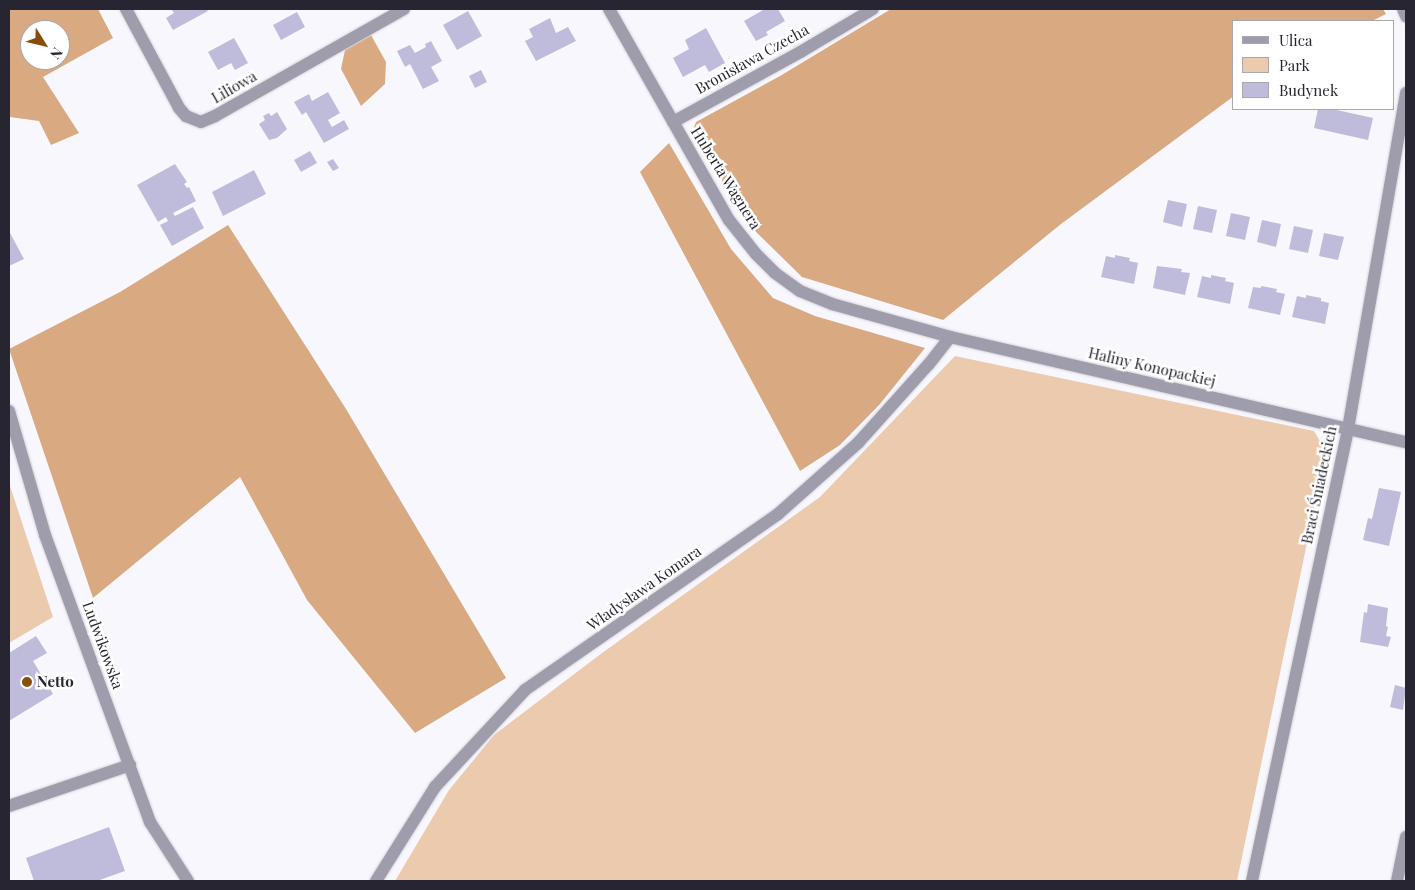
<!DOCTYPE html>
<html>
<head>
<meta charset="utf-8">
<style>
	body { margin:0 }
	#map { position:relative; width:1415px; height:890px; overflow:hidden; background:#f8f7fe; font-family:"Playfair Display",serif }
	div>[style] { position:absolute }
	.green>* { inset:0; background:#eccaae }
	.forest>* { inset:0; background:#d9aa82 }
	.building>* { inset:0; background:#bfbbdb }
	.roads { filter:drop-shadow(0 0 1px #d2d1d9) drop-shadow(0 0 1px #d2d1d9) }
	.minor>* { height:12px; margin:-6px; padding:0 6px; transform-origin:6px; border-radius:6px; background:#9f9dab }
	.dots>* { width:14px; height:14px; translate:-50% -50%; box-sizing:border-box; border:2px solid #fff; border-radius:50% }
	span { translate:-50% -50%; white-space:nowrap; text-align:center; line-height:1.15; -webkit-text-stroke:5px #fff; paint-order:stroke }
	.street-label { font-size:15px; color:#262531 }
	.poi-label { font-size:15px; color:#262531; font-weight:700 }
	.left { translate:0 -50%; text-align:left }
	.frame { position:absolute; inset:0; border:10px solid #262531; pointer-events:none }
	.legend { position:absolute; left:1232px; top:20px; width:162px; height:90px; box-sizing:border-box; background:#fff; border:1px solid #a8a8ad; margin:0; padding:6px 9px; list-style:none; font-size:15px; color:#262531 }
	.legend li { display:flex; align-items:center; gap:10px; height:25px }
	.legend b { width:25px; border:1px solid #a8a8ad }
	.north { position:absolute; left:20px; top:20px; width:50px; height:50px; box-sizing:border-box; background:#fff; border:1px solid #a8a8ad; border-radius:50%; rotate:126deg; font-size:14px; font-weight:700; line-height:20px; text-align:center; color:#262531 }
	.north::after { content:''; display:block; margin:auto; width:18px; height:22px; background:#884d06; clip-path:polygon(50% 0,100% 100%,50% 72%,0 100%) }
</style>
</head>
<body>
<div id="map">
	<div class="green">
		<i style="clip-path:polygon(955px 356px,1314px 431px,1326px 451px,1237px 881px,395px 881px,449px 790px,494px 735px,602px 653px,820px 497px)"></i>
		<i style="clip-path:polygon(9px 483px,53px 617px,9px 643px)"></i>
	</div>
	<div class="forest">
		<i style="clip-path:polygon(evenodd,9px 9px,98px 9px,113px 38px,43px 77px,79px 133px,51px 145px,39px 121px,10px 117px,9px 9px,30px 30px,60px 30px,60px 60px,30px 60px,30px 30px)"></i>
		<i style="clip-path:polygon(891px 9px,1383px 9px,1386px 14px,1372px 21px,1234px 21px,1234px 96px,1061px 224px,943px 320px,802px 277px,744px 220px,693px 130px,696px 122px,780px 76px)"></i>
		<i style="clip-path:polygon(371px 35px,386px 62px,385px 84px,361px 106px,341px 69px,345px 50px)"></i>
		<i style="clip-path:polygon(669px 143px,731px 249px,773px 298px,815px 316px,925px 348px,880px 404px,840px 445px,800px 471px,640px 172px)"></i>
		<i style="clip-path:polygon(228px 225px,346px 409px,506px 678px,415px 733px,307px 600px,240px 477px,93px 598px,9px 349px,120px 292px)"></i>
	</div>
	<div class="building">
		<i style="clip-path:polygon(171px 9px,206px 9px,208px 11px,173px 30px,166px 18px,174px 13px)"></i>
		<i style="clip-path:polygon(765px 9px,778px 9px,785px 21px,766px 32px,768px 35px,756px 41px,744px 21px)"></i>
		<i style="clip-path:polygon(468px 11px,482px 36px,457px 50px,443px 25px)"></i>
		<i style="clip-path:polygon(297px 12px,305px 27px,281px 40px,273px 25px)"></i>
		<i style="clip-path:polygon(550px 18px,556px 33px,568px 27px,576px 41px,536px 61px,525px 41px,533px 37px,529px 29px)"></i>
		<i style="clip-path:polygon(706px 28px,725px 63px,709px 72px,705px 65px,683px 77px,673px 58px,689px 49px,685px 40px)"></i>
		<i style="clip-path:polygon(234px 38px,248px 63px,235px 70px,231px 63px,218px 70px,208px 52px)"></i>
		<i style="clip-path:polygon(431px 41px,442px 61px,431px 67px,439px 81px,423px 89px,410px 64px,405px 67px,397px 51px,410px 45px,415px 53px,426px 47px,425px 44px)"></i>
		<i style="clip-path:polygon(481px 70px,487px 82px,475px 88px,469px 76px)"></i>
		<i style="clip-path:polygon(328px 92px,340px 113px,328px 120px,332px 127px,344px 120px,349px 129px,324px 143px,306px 112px,302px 115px,294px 102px,309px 94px,312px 101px)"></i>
		<i style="clip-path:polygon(1318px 109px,1332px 109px,1373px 118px,1368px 140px,1314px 128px)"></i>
		<i style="clip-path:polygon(277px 112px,287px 129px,277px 138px,269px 140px,259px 124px,265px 120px,263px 116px,269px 113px,271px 116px)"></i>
		<i style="clip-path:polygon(310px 151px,317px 163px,301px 172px,294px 160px)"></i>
		<i style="clip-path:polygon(333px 159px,339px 168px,333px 171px,327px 162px)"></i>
		<i style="clip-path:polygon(175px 164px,187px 182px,184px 184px,187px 188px,189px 187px,196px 201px,173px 213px,175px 216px,193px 207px,204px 228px,172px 246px,160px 225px,168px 221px,166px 217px,158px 222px,137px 185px)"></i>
		<i style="clip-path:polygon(254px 170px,266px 194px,223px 216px,212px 192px)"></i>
		<i style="clip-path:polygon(1168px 200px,1187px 204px,1182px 227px,1163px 222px)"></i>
		<i style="clip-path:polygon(1198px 206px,1217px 210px,1212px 233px,1193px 229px)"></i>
		<i style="clip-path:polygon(1231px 213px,1250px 217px,1245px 240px,1226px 236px)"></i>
		<i style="clip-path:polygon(1262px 220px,1281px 224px,1276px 247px,1257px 242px)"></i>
		<i style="clip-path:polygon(1294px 226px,1313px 230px,1308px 253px,1289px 249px)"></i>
		<i style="clip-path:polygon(9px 231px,24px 259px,9px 266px)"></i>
		<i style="clip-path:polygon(1324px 233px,1344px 237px,1338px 260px,1319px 256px)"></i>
		<i style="clip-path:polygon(1115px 255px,1130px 258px,1129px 261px,1138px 263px,1134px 284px,1101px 277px,1106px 256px,1115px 258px)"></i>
		<i style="clip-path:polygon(1157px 266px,1182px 269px,1181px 272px,1190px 273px,1185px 295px,1153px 288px)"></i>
		<i style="clip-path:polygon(1211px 275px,1226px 278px,1225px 281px,1234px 283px,1230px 304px,1197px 297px,1202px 276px,1211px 278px)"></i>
		<i style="clip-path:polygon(1261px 286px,1277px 289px,1276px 292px,1285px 294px,1280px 315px,1248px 308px,1253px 287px,1261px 288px)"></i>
		<i style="clip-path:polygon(1306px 295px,1321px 298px,1321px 301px,1329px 303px,1325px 324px,1292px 317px,1297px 296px,1306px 298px)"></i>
		<i style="clip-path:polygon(1379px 488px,1401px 492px,1389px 546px,1363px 540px,1368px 518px,1372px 519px)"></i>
		<i style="clip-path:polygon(1368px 604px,1388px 608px,1386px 626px,1388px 627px,1386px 636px,1391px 637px,1388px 647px,1360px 642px,1364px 612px,1367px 613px)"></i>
		<i style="clip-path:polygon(36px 636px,47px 653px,33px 661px,53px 694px,9px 721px,9px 653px)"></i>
		<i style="clip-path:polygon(1395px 685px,1406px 688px,1403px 710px,1390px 707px)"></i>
		<i style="clip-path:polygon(109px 827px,125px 871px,97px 881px,34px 881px,26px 858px)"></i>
	</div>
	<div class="roads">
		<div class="minor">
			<i style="left:126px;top:9px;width:112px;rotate:61.8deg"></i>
			<i style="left:179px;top:108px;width:11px;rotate:49deg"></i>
			<i style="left:186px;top:116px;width:16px;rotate:22deg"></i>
			<i style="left:201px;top:122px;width:15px;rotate:-23deg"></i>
			<i style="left:215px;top:116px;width:217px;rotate:-29.5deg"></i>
			<i style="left:609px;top:9px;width:243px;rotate:60.4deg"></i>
			<i style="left:729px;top:220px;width:43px;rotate:51.5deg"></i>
			<i style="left:756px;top:254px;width:27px;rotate:45deg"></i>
			<i style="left:775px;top:273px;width:31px;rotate:36deg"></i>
			<i style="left:800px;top:291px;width:35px;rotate:22deg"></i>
			<i style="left:832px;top:304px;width:123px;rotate:15.6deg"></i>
			<i style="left:950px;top:337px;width:468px;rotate:13deg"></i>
			<i style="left:1403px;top:9px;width:8px;rotate:67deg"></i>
			<i style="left:673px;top:122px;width:147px;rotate:-28.8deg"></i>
			<i style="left:802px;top:51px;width:82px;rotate:-30.6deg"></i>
			<i style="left:9px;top:411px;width:129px;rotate:73.8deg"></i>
			<i style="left:45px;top:535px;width:306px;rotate:69.9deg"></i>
			<i style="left:150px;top:822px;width:70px;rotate:57.2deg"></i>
			<i style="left:9px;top:806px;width:128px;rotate:-18.7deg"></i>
			<i style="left:376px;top:881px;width:111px;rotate:-57.9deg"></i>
			<i style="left:435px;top:787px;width:132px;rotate:-47.1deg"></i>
			<i style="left:525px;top:690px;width:308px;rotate:-34.8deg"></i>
			<i style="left:778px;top:514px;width:107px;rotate:-41.6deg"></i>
			<i style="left:858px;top:443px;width:106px;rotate:-48.1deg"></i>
			<i style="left:929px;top:364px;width:34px;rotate:-52deg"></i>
			<i style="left:1252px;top:881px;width:462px;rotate:-78deg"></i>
			<i style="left:1348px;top:429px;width:341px;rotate:-80.2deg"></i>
			<i style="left:1397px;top:881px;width:45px;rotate:-78.4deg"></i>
		</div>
	</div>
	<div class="dots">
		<i style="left:27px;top:682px;background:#884d06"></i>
	</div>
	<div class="street-label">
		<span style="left:752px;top:59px;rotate:-29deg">Bronisława Czecha</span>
		<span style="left:234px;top:87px;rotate:-30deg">Liliowa</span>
		<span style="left:726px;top:178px;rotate:58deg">Huberta Wagnera</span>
		<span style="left:1152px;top:367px;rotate:13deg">Haliny Konopackiej</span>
		<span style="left:1319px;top:485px;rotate:-78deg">Braci Śniadeckich</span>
		<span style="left:644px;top:588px;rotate:-35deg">Władysława Komara</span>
		<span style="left:103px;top:645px;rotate:70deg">Ludwikowska</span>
	</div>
	<div class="poi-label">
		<span class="left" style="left:37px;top:682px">Netto</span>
	</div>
	<div class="frame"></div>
	<ul class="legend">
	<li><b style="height:6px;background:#9f9dab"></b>Ulica</li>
	<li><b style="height:14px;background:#eccaae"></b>Park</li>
	<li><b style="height:14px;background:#bfbbdb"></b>Budynek</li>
	</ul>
	<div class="north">N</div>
</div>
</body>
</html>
